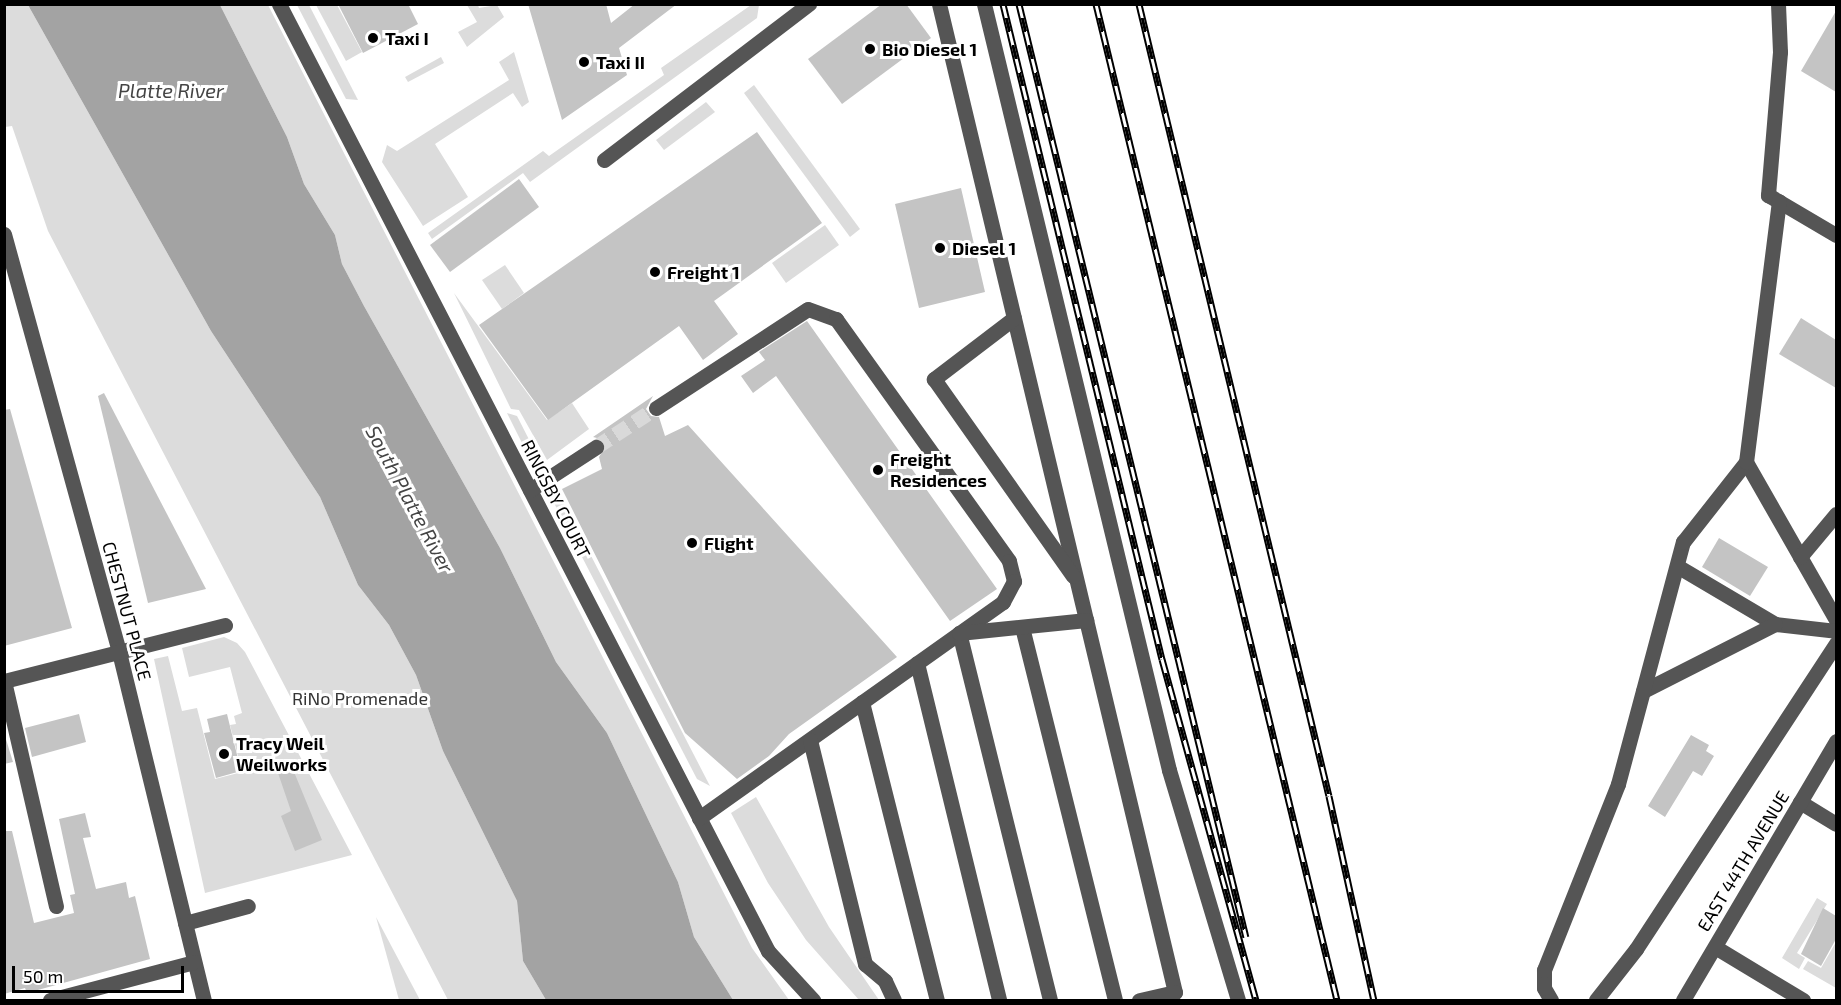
<!DOCTYPE html>
<html>
<head>
<meta charset="utf-8">
<style>
	body { margin:0 }
	#map { position:relative; width:1841px; height:1005px; overflow:hidden; background:#fff; font-family:"Exo 2",sans-serif }
	div>[style] { position:absolute }
	.green>* { inset:0; background:#dcdcdc }
	.water>* { inset:0; background:#a3a3a3 }
	.building>* { inset:0; background:#c4c4c4 }
	.minor-tunnel>* { height:15px; margin-top:-7.5px; transform-origin:0; background:repeating-linear-gradient(90deg,#d9d9d9 0 15px,transparent 0 23px) }
	.minor>* { height:15px; margin:-7.5px; padding:0 7.5px; transform-origin:7.5px; border-radius:7.5px; background:#555 }
	.rail>* { height:7px; margin-top:-3.5px; transform-origin:0; background:repeating-linear-gradient(90deg,#fff 0 14px,#000 0 28px); box-sizing:border-box; border-block:2px solid #000 }
	.dots>* { width:16px; height:16px; translate:-50% -50%; box-sizing:border-box; border:3px solid #fff; border-radius:50% }
	span { translate:-50% -50%; white-space:nowrap; text-align:center; line-height:1.15; -webkit-text-stroke:6px #fff; paint-order:stroke }
	.poi-label { font-size:18px; color:#000; font-weight:700 }
	.left { translate:0 -50%; text-align:left }
	.street-label { font-size:18px; color:#000 }
	.park-label { font-size:18px; color:#333 }
	.water-label { font-size:20px; color:#444; font-style:italic }
	.frame { position:absolute; inset:0; border:6px solid #000; pointer-events:none }
	.scale { position:absolute; left:12px; top:966px; width:172px; height:27px; box-sizing:border-box; border:3px solid #000; border-top:0; padding-left:8px; font-size:18px; line-height:21px; white-space:nowrap; color:#000; -webkit-text-stroke:4px #fff; paint-order:stroke }
</style>
</head>
<body>
<div id="map">
	<div class="green">
		<i style="clip-path:polygon(5px 5px,28px 5px,211px 331px,320px 497px,358px 585px,389px 625px,416px 675px,443px 751px,517px 901px,523px 961px,546px 1000px,448px 1000px,48px 231px,12px 126px,5px 127px)"></i>
		<i style="clip-path:polygon(220px 5px,268px 5px,752px 948px,789px 1000px,733px 1000px,694px 937px,678px 882px,607px 733px,556px 662px,500px 548px,364px 306px,342px 264px,335px 235px,304px 184px,287px 137px)"></i>
		<i style="clip-path:polygon(297px 5px,309px 5px,358px 100px,346px 99px)"></i>
		<i style="clip-path:polygon(316px 5px,337px 5px,362px 52px,346px 61px)"></i>
		<i style="clip-path:polygon(467px 5px,478px 5px,479px 8px,497px 5px,504px 17px,467px 47px,458px 32px,477px 22px)"></i>
		<i style="clip-path:polygon(751px 5px,759px 5px,757px 18px,530px 182px,523px 173px,432px 239px,428px 233px,543px 151px,549px 156px,664px 75px,661px 68px)"></i>
		<i style="clip-path:polygon(514px 52px,529px 102px,522px 107px,513px 93px,435px 144px,468px 197px,423px 226px,382px 162px,387px 145px,397px 151px,509px 80px,499px 62px)"></i>
		<i style="clip-path:polygon(441px 57px,444px 63px,408px 82px,405px 77px)"></i>
		<i style="clip-path:polygon(754px 85px,860px 229px,850px 237px,744px 93px)"></i>
		<i style="clip-path:polygon(706px 102px,715px 112px,664px 150px,656px 140px)"></i>
		<i style="clip-path:polygon(825px 225px,839px 245px,786px 283px,772px 263px)"></i>
		<i style="clip-path:polygon(505px 265px,524px 293px,502px 309px,482px 280px)"></i>
		<i style="clip-path:polygon(454px 293px,547px 420px,572px 403px,589px 429px,547px 460px,519px 410px,511px 409px)"></i>
		<i style="clip-path:polygon(507px 413px,517px 416px,541px 463px,529px 457px)"></i>
		<i style="clip-path:polygon(556px 488px,710px 786px,697px 779px,553px 501px)"></i>
		<i style="clip-path:polygon(224px 637px,237px 643px,245px 652px,352px 855px,205px 893px,154px 659px,168px 656px,182px 711px,197px 708px,215px 779px,242px 772px,230px 725px,236px 724px,234px 716px,242px 713px,230px 667px,189px 677px,182px 648px)"></i>
		<i style="clip-path:polygon(756px 797px,829px 927px,879px 1000px,859px 1000px,806px 940px,768px 883px,731px 813px)"></i>
		<i style="clip-path:polygon(1817px 898px,1827px 904px,1797px 953px,1805px 958px,1799px 969px,1782px 958px)"></i>
		<i style="clip-path:polygon(376px 917px,420px 1000px,399px 1000px)"></i>
		<i style="clip-path:polygon(1836px 942px,1836px 988px,1803px 969px,1808px 961px,1821px 968px)"></i>
	</div>
	<div class="water">
		<i style="clip-path:polygon(28px 5px,220px 5px,287px 137px,304px 184px,335px 235px,342px 264px,364px 306px,500px 548px,556px 662px,607px 733px,678px 882px,694px 937px,733px 1000px,546px 1000px,523px 961px,517px 901px,443px 751px,416px 675px,389px 625px,358px 585px,320px 497px,211px 331px)"></i>
	</div>
	<div class="building">
		<i style="clip-path:polygon(338px 4px,408px 4px,418px 24px,363px 53px)"></i>
		<i style="clip-path:polygon(528px 4px,606px 4px,611px 23px,635px 4px,677px 4px,619px 48px,627px 75px,562px 120px)"></i>
		<i style="clip-path:polygon(882px 4px,906px 4px,931px 38px,842px 104px,808px 59px)"></i>
		<i style="clip-path:polygon(1836px 11px,1836px 92px,1801px 71px)"></i>
		<i style="clip-path:polygon(757px 132px,822px 223px,714px 301px,738px 334px,703px 360px,679px 326px,548px 420px,479px 325px)"></i>
		<i style="clip-path:polygon(519px 179px,539px 207px,450px 272px,430px 245px)"></i>
		<i style="clip-path:polygon(961px 188px,985px 292px,919px 308px,895px 204px)"></i>
		<i style="clip-path:polygon(1801px 318px,1836px 340px,1836px 388px,1779px 354px)"></i>
		<i style="clip-path:polygon(807px 321px,997px 589px,950px 621px,776px 376px,753px 393px,741px 376px,765px 360px,759px 352px)"></i>
		<i style="clip-path:polygon(104px 393px,206px 589px,148px 603px,98px 396px)"></i>
		<i style="clip-path:polygon(653px 396px,646px 409px,651px 416px,659px 417px,665px 436px,688px 425px,897px 657px,789px 734px,769px 756px,737px 779px,685px 733px,562px 489px,602px 469px,599px 457px,606px 446px,601px 439px,593px 437px)"></i>
		<i style="clip-path:polygon(10px 409px,72px 628px,4px 646px,4px 410px)"></i>
		<i style="clip-path:polygon(1719px 538px,1768px 567px,1750px 596px,1702px 567px)"></i>
		<i style="clip-path:polygon(79px 714px,86px 742px,32px 757px,25px 728px)"></i>
		<i style="clip-path:polygon(227px 714px,241px 771px,216px 778px,204px 733px,210px 732px,207px 719px)"></i>
		<i style="clip-path:polygon(4px 733px,13px 762px,4px 764px)"></i>
		<i style="clip-path:polygon(1691px 735px,1709px 745px,1706px 751px,1714px 756px,1702px 776px,1693px 771px,1665px 817px,1648px 806px)"></i>
		<i style="clip-path:polygon(292px 767px,322px 840px,295px 851px,281px 816px,291px 811px,278px 773px)"></i>
		<i style="clip-path:polygon(85px 813px,91px 837px,83px 838px,96px 889px,126px 882px,129px 898px,135px 896px,150px 959px,27px 993px,25px 988px,4px 994px,4px 831px,12px 831px,34px 923px,74px 913px,70px 895px,75px 894px,59px 819px)"></i>
		<i style="clip-path:polygon(1823px 908px,1836px 916px,1836px 939px,1821px 966px,1801px 954px)"></i>
	</div>
	<div class="minor-tunnel">
		<i style="left:596px;top:447px;width:72px;rotate:-33deg"></i>
	</div>
	<div class="minor">
		<i style="left:279px;top:4px;width:1066px;rotate:62.69deg"></i>
		<i style="left:768px;top:951px;width:67px;rotate:47.4deg"></i>
		<i style="left:939px;top:4px;width:1016px;rotate:76.57deg"></i>
		<i style="left:1175px;top:992px;width:37px;rotate:167deg"></i>
		<i style="left:984px;top:4px;width:788px;rotate:76.42deg"></i>
		<i style="left:1169px;top:770px;width:240px;rotate:73.3deg"></i>
		<i style="left:1778px;top:4px;width:48px;rotate:87.6deg"></i>
		<i style="left:1780px;top:52px;width:144px;rotate:94.8deg"></i>
		<i style="left:1768px;top:195px;width:79px;rotate:30.5deg"></i>
		<i style="left:604px;top:160px;width:258px;rotate:-37.3deg"></i>
		<i style="left:4px;top:234px;width:434px;rotate:74.6deg"></i>
		<i style="left:119px;top:652px;width:358px;rotate:76.3deg"></i>
		<i style="left:1014px;top:318px;width:101px;rotate:142.7deg"></i>
		<i style="left:934px;top:379px;width:241px;rotate:54.8deg"></i>
		<i style="left:656px;top:408px;width:181px;rotate:-33.1deg"></i>
		<i style="left:808px;top:309px;width:30px;rotate:20deg"></i>
		<i style="left:836px;top:319px;width:297px;rotate:54.4deg"></i>
		<i style="left:1009px;top:561px;width:21px;rotate:76deg"></i>
		<i style="left:1014px;top:581px;width:24px;rotate:118deg"></i>
		<i style="left:1003px;top:602px;width:373px;rotate:144.6deg"></i>
		<i style="left:1746px;top:462px;width:182px;rotate:60.3deg"></i>
		<i style="left:530px;top:490px;width:79px;rotate:-33.1deg"></i>
		<i style="left:1800px;top:557px;width:56px;rotate:-50.1deg"></i>
		<i style="left:1677px;top:566px;width:114px;rotate:30.6deg"></i>
		<i style="left:1775px;top:624px;width:61px;rotate:6.5deg"></i>
		<i style="left:1022px;top:627px;width:384px;rotate:76deg"></i>
		<i style="left:917px;top:663px;width:347px;rotate:76.3deg"></i>
		<i style="left:4px;top:681px;width:231px;rotate:77deg"></i>
		<i style="left:4px;top:681px;width:228px;rotate:-14.2deg"></i>
		<i style="left:1643px;top:691px;width:148px;rotate:-26.9deg"></i>
		<i style="left:862px;top:702px;width:307px;rotate:75.9deg"></i>
		<i style="left:810px;top:740px;width:231px;rotate:76.2deg"></i>
		<i style="left:865px;top:964px;width:26px;rotate:40deg"></i>
		<i style="left:885px;top:981px;width:21px;rotate:65deg"></i>
		<i style="left:1800px;top:802px;width:42px;rotate:31.4deg"></i>
		<i style="left:185px;top:923px;width:65px;rotate:-15.1deg"></i>
		<i style="left:1715px;top:947px;width:103px;rotate:31.1deg"></i>
		<i style="left:50px;top:1000px;width:149px;rotate:-14.8deg"></i>
		<i style="left:1050px;top:1000px;width:378px;rotate:-103.9deg"></i>
		<i style="left:959px;top:633px;width:128px;rotate:-5.8deg"></i>
		<i style="left:1551px;top:1000px;width:14px;rotate:-120deg"></i>
		<i style="left:1544px;top:988px;width:18px;rotate:-90deg"></i>
		<i style="left:1544px;top:970px;width:200px;rotate:-68.3deg"></i>
		<i style="left:1618px;top:784px;width:251px;rotate:-75deg"></i>
		<i style="left:1683px;top:542px;width:102px;rotate:-51.8deg"></i>
		<i style="left:1746px;top:462px;width:263px;rotate:-82.8deg"></i>
		<i style="left:1596px;top:1000px;width:65px;rotate:-51.9deg"></i>
		<i style="left:1636px;top:949px;width:366px;rotate:-56.8deg"></i>
		<i style="left:1683px;top:1000px;width:301px;rotate:-59.4deg"></i>
	</div>
	<div class="rail">
		<i style="left:1003px;top:4px;width:674px;rotate:76.36deg"></i>
		<i style="left:1162px;top:659px;width:354px;rotate:74.6deg"></i>
		<i style="left:1019px;top:4px;width:960px;rotate:76.33deg"></i>
		<i style="left:1096px;top:4px;width:1025px;rotate:76.4deg"></i>
		<i style="left:1139px;top:4px;width:814px;rotate:76.51deg"></i>
		<i style="left:1329px;top:796px;width:209px;rotate:77.6deg"></i>
	</div>
	<div class="dots">
		<i style="left:373px;top:38px;background:#000"></i>
		<i style="left:870px;top:49px;background:#000"></i>
		<i style="left:584px;top:62px;background:#000"></i>
		<i style="left:940px;top:248px;background:#000"></i>
		<i style="left:655px;top:272px;background:#000"></i>
		<i style="left:878px;top:470px;background:#000"></i>
		<i style="left:692px;top:543px;background:#000"></i>
		<i style="left:224px;top:754px;background:#000"></i>
	</div>
	<div class="poi-label">
		<span class="left" style="left:385px;top:38px">Taxi I</span>
		<span class="left" style="left:882px;top:49px">Bio Diesel 1</span>
		<span class="left" style="left:596px;top:62px">Taxi II</span>
		<span class="left" style="left:952px;top:248px">Diesel 1</span>
		<span class="left" style="left:667px;top:272px">Freight 1</span>
		<span class="left" style="left:890px;top:470px">Freight<br>Residences</span>
		<span class="left" style="left:704px;top:543px">Flight</span>
		<span class="left" style="left:236px;top:754px">Tracy Weil<br>Weilworks</span>
	</div>
	<div class="street-label">
		<span style="left:556px;top:499px;rotate:63deg">RINGSBY COURT</span>
		<span style="left:127px;top:611px;rotate:75deg">CHESTNUT PLACE</span>
		<span style="left:1743px;top:861px;rotate:-59deg">EAST 44TH AVENUE</span>
	</div>
	<div class="park-label">
		<span style="left:360px;top:698px">RiNo Promenade</span>
	</div>
	<div class="water-label">
		<span style="left:171px;top:90px">Platte River</span>
		<span style="left:410px;top:499px;rotate:62deg">South Platte River</span>
	</div>
	<div class="frame"></div>
	<div class="scale">50 m</div>
</div>
</body>
</html>
